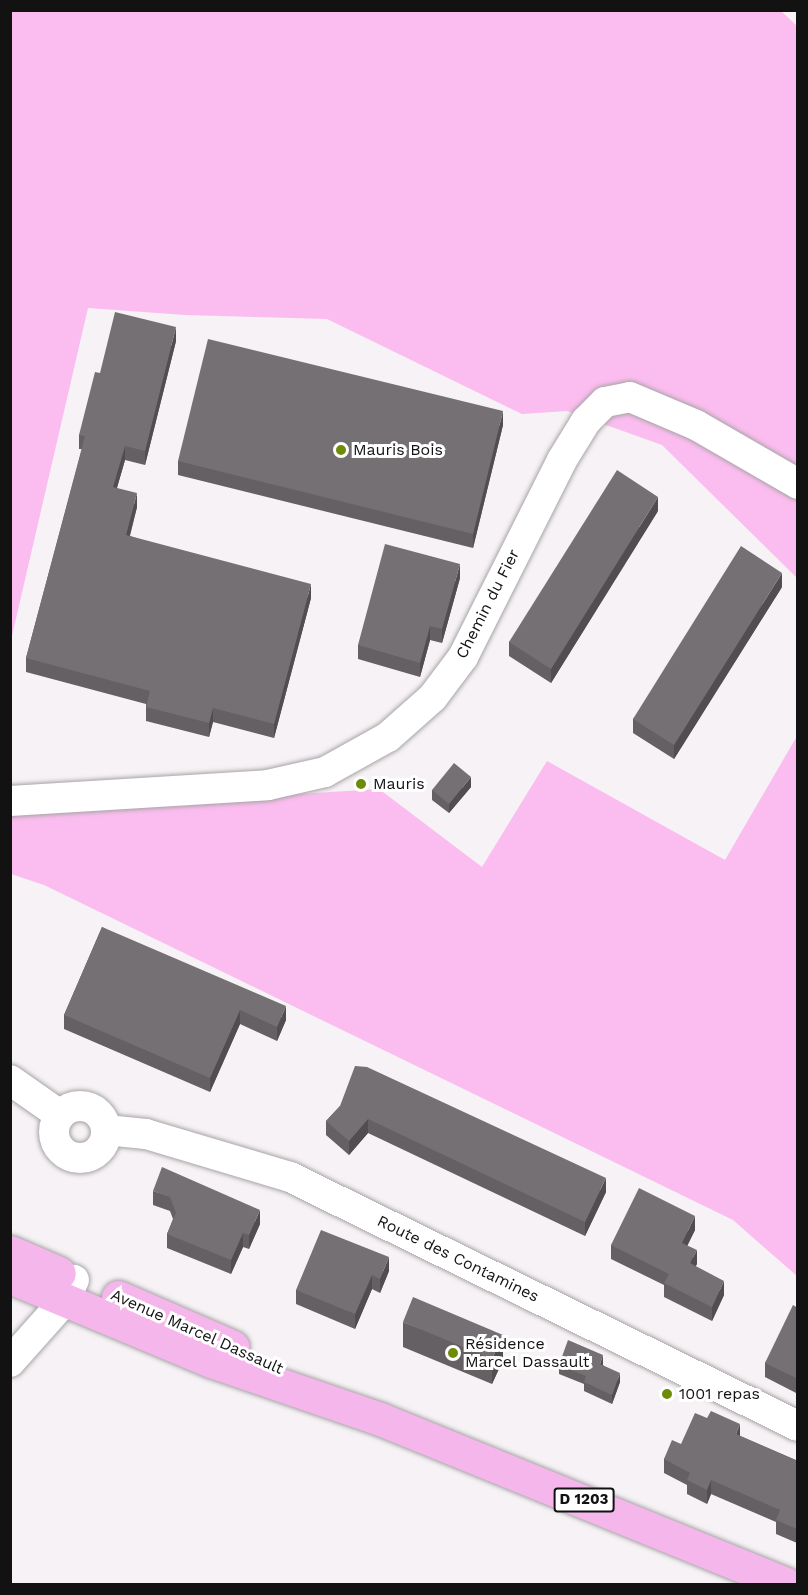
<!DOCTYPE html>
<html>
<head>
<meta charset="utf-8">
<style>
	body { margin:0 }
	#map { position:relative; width:808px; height:1595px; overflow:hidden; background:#f6f2f5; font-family:"Work Sans",sans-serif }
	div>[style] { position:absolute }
	.green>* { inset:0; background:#fbbdef }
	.roads { filter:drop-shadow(0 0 2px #a8a4a7) drop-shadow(0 0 2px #a8a4a7) }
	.minor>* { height:30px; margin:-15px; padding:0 15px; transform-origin:15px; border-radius:15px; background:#fff }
	.minor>.ring { margin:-15px; padding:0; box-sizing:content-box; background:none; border:30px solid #fff; border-radius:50% }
	.major>* { height:33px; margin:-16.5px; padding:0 16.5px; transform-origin:16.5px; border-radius:16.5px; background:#f5b6eb }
	.wall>* { inset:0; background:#646063 }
	.shaded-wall>* { inset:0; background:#514e50 }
	.building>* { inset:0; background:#747073 }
	.dots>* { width:16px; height:16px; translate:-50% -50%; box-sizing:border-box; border:3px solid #fff; border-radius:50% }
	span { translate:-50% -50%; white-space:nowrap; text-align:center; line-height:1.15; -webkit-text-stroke:6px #fff; paint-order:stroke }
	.shield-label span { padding:2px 4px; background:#fff; border:2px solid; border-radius:4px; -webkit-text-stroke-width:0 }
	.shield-label { font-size:15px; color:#131213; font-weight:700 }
	.poi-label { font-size:16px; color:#131213 }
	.left { translate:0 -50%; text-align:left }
	.street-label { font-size:16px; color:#131213 }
	.frame { position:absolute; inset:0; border:12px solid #131213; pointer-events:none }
</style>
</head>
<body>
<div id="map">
	<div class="green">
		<i style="clip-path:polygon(780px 10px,797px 26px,797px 578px,662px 445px,567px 411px,522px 414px,327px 319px,185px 315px,88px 308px,11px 640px,11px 11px)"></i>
		<i style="clip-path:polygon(797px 736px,797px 1276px,733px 1220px,44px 885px,11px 874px,11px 812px,379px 789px,482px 867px,547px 761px,725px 860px)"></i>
	</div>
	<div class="roads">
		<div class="minor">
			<i style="left:10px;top:801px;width:258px;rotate:-3.5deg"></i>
			<i style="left:268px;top:785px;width:58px;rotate:-12.8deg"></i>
			<i style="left:325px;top:772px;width:72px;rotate:-29.1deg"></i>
			<i style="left:388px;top:737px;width:60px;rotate:-41.6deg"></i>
			<i style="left:433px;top:697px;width:50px;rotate:-53.1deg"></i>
			<i style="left:463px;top:657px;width:220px;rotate:-63.3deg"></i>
			<i style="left:562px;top:460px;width:46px;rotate:-58.4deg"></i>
			<i style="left:586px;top:421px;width:27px;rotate:-45deg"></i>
			<i style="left:605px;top:402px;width:25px;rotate:-11deg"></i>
			<i style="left:630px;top:397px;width:72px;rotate:23deg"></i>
			<i style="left:696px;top:425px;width:118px;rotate:30deg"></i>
			<i style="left:10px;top:1080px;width:61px;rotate:35deg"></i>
			<i class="ring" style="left:54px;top:1106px;width:22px;height:22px"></i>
			<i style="left:106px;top:1130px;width:40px;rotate:5.7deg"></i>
			<i style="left:146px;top:1134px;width:150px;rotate:16.6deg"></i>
			<i style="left:290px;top:1177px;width:566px;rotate:26.11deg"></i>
			<i style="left:10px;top:1362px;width:83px;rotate:-48.4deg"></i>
			<i style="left:65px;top:1300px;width:22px;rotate:-66deg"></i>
		</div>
		<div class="major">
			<i style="left:10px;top:1252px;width:53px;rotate:23.2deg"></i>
			<i style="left:10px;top:1277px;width:218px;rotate:22.7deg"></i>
			<i style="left:211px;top:1361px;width:179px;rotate:18.9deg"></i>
			<i style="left:380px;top:1419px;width:438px;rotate:22.1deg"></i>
			<i style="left:118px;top:1297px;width:125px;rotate:23.5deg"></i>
		</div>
	</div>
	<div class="wall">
		<i style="clip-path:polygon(176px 341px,145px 465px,125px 460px,117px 488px,137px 507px,130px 536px,311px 598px,274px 738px,213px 722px,209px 737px,146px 721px,146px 704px,26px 672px,26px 658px,82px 449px,79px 449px,79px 435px)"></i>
		<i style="clip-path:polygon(503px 425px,473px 548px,178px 475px,178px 461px)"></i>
		<i style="clip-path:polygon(658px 511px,551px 683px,509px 656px,509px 642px)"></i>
		<i style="clip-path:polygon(460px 578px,442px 643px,430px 640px,420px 677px,358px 659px,358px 645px)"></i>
		<i style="clip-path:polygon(782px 587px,674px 759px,633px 733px,633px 719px)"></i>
		<i style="clip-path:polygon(471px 787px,449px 813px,432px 800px,432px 790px)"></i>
		<i style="clip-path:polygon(102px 927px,286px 1020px,277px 1041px,240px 1024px,210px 1092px,64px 1029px,64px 1015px)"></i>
		<i style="clip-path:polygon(340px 1106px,606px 1192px,585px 1236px,368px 1133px,349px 1155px,326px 1135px,326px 1121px)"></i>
		<i style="clip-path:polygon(153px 1191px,260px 1224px,249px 1249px,243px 1247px,231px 1274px,167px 1248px,167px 1234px,173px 1219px,170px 1211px,153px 1205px)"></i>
		<i style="clip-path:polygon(695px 1230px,687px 1245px,697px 1264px,695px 1266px,724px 1295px,712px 1321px,664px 1297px,664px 1285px,611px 1259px,611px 1245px)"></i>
		<i style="clip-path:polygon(389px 1271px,380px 1293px,372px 1289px,355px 1329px,296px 1304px,296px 1290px)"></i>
		<i style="clip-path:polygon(798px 1308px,798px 1394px,765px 1377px,765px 1363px)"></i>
		<i style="clip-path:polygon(403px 1322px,503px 1360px,492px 1384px,403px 1347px)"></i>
		<i style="clip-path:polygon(603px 1364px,603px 1365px,620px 1382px,612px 1404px,584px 1391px,584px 1384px,559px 1374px,559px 1365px)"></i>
		<i style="clip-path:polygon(740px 1436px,798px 1461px,797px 1543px,776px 1534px,776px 1522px,711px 1494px,707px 1504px,687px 1494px,687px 1485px,664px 1473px,664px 1459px,681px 1444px)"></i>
	</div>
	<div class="shaded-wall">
		<i style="clip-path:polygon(176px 327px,176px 341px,145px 465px,145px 451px)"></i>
		<i style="clip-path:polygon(503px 411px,503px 425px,473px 548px,473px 534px)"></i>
		<i style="clip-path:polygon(125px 446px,125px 460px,113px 501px,113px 487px)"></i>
		<i style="clip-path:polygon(137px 493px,137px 507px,126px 549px,126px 535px)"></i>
		<i style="clip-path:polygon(658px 497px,658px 511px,551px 683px,551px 669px)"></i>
		<i style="clip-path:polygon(460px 564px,460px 578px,442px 643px,442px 629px)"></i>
		<i style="clip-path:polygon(782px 573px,782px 587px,674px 759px,674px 745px)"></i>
		<i style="clip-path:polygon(311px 584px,311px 598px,274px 738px,274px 724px)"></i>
		<i style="clip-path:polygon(430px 626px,430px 640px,420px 677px,420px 663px)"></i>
		<i style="clip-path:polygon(213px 708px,213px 722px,209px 737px,209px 723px)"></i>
		<i style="clip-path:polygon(471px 777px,471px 787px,449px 813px,449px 804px)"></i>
		<i style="clip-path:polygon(286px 1006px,286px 1020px,277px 1041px,277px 1027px)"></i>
		<i style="clip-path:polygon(240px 1010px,240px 1024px,210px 1092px,210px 1078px)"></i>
		<i style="clip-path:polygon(368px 1119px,368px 1133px,349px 1155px,349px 1141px)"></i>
		<i style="clip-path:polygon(606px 1178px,606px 1192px,585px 1236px,585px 1222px)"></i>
		<i style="clip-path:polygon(260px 1210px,260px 1224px,249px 1249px,249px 1235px)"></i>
		<i style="clip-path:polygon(695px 1216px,695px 1230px,682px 1257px,682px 1243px)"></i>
		<i style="clip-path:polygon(243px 1233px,243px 1247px,231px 1274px,231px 1260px)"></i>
		<i style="clip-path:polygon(697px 1250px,697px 1264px,690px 1277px,690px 1263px)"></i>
		<i style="clip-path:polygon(389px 1257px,389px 1271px,380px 1293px,380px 1279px)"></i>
		<i style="clip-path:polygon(372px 1275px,372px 1289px,355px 1329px,355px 1314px)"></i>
		<i style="clip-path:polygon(724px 1281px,724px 1295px,712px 1321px,712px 1307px)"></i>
		<i style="clip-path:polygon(503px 1335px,503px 1360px,492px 1384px,492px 1359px)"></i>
		<i style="clip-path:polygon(603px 1355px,603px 1364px,600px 1374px,600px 1364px)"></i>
		<i style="clip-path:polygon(620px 1373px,620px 1382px,612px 1404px,612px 1395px)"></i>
		<i style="clip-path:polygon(740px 1424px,740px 1438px,736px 1434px)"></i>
		<i style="clip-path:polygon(711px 1480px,711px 1494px,707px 1504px,707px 1490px)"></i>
	</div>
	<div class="building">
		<i style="clip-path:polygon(115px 312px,176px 327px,145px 451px,125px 446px,113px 487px,137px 493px,126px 535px,311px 584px,274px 724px,213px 708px,209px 723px,146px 707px,150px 691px,26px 658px,85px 436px,79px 435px,95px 372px,100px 373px)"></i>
		<i style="clip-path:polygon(208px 339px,503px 411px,473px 534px,178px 461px)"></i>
		<i style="clip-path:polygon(617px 470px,658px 497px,551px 669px,509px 642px)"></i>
		<i style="clip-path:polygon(385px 544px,460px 564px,442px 629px,430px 626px,420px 663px,358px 645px)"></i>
		<i style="clip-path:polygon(741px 546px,782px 573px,674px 745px,633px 719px)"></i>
		<i style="clip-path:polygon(454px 763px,471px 777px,449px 804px,432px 790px)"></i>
		<i style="clip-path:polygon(102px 927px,286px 1006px,277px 1027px,240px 1010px,210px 1078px,64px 1015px)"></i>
		<i style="clip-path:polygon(355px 1066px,367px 1067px,606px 1178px,585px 1222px,368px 1119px,349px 1141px,326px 1121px,340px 1106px)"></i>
		<i style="clip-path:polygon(162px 1167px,260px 1210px,249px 1235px,243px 1233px,231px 1260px,167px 1234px,176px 1213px,170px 1197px,153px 1191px)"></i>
		<i style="clip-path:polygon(639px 1188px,695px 1216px,682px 1243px,697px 1250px,690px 1263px,724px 1281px,712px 1307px,664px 1283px,669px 1274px,611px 1245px)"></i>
		<i style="clip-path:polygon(321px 1230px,389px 1257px,380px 1279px,372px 1275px,355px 1314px,296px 1290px)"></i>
		<i style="clip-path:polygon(413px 1297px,503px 1335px,492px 1359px,403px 1322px)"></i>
		<i style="clip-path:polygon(793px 1305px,798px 1308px,798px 1379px,765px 1363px)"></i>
		<i style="clip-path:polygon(568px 1340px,603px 1355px,600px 1364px,620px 1373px,612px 1395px,584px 1382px,586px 1376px,559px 1365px)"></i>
		<i style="clip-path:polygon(711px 1411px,740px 1424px,736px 1434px,798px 1461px,797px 1529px,776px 1520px,780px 1510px,711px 1480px,707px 1490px,687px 1480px,690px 1473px,664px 1459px,672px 1440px,681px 1444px,695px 1413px,707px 1418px)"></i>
	</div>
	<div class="dots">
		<i style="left:341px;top:450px;background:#6e8b08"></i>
		<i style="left:361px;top:784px;background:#6e8b08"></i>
		<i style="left:453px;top:1353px;background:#6e8b08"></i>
		<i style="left:667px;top:1394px;background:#6e8b08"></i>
	</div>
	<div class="shield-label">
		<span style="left:584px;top:1500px">D 1203</span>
	</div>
	<div class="poi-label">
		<span class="left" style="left:353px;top:450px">Mauris Bois</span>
		<span class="left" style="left:373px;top:784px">Mauris</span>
		<span class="left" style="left:465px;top:1353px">Résidence<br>Marcel Dassault</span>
		<span class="left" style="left:679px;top:1394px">1001 repas</span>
	</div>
	<div class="street-label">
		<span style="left:488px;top:604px;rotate:-63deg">Chemin du Fier</span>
		<span style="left:458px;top:1259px;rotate:26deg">Route des Contamines</span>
		<span style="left:197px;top:1332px;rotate:24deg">Avenue Marcel Dassault</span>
	</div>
	<div class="frame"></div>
</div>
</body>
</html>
